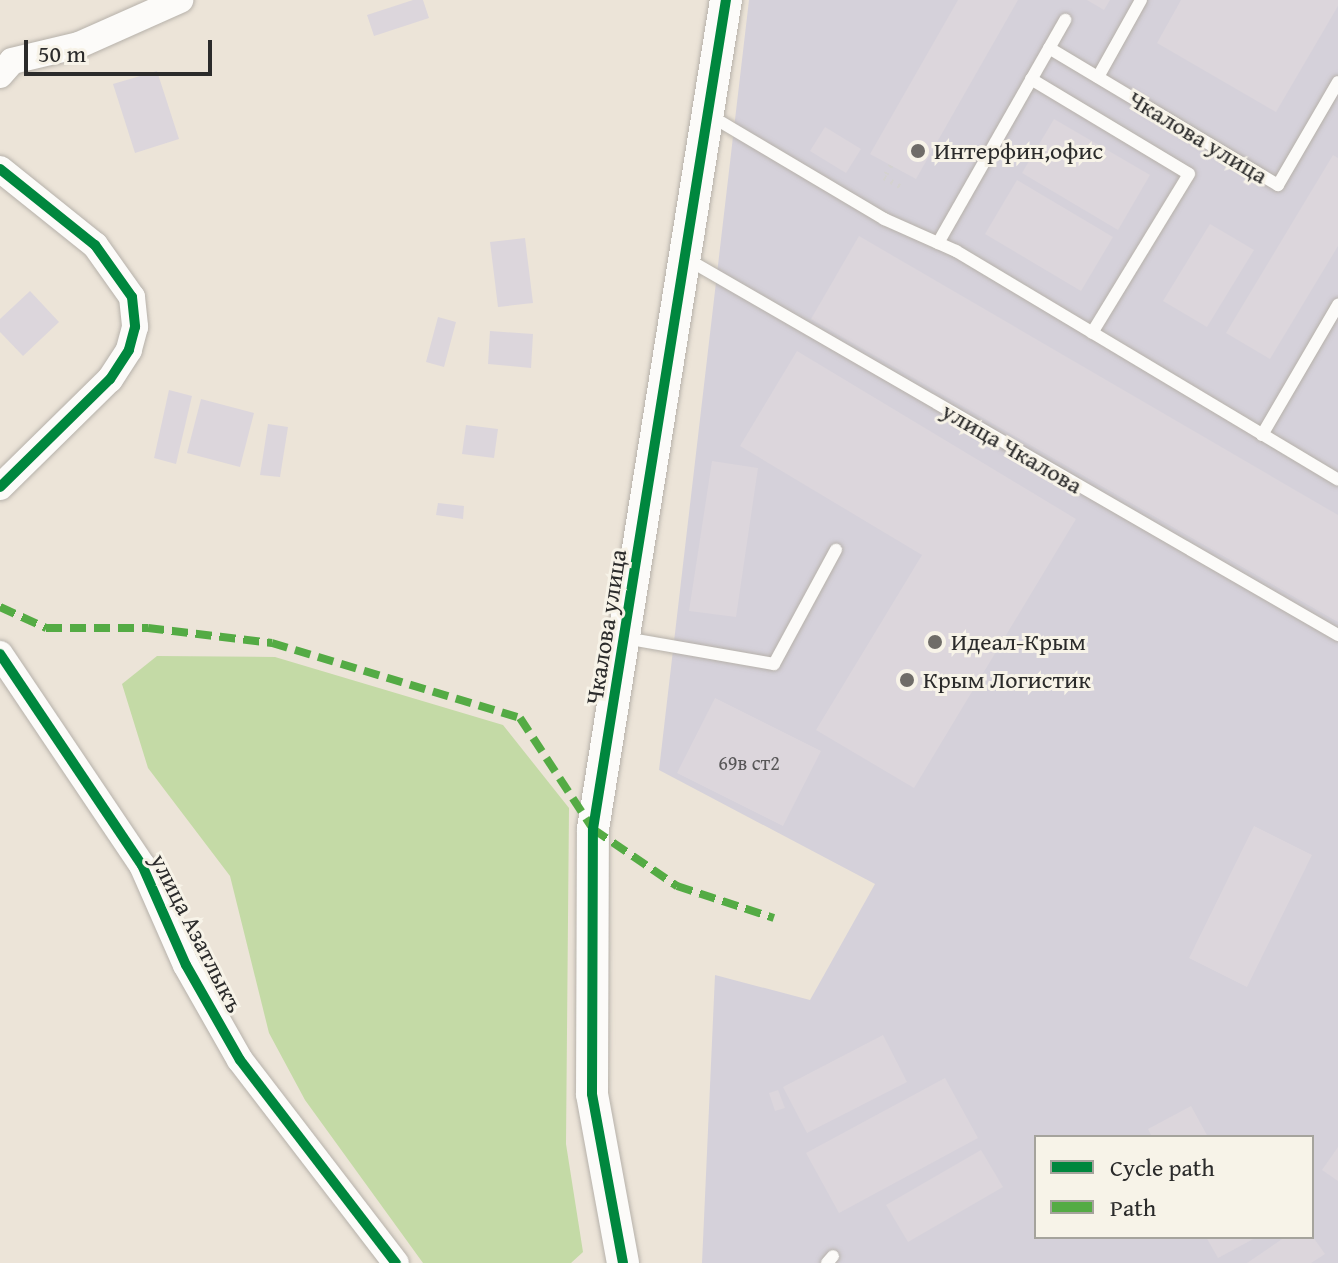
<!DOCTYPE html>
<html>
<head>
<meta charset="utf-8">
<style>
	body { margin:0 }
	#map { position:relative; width:1338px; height:1263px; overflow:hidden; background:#ece4d8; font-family:"Gentium Book Plus",serif }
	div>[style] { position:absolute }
	.industrial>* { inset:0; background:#d5d1da }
	.green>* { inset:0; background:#c4daa6 }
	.building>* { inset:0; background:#dcd6dc }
	.path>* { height:5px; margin-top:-2.5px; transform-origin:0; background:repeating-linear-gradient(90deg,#d4d2d0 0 2px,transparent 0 8px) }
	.roads { filter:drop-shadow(0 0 2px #b6b1aa) drop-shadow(0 0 2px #b6b1aa) }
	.service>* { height:12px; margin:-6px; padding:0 6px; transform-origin:6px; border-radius:6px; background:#fcfbf9 }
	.minor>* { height:26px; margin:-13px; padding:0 13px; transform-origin:13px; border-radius:13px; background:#fcfbf9 }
	.tertiary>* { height:32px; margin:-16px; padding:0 16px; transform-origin:16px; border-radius:16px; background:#fcfbf9 }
	.quiet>* { height:8px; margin-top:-4px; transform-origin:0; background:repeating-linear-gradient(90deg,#54ab44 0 16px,transparent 0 24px) }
	.cycleway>* { height:10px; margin:-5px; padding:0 5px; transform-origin:5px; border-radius:5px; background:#00873e }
	.dots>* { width:22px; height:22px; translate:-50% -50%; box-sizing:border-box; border:4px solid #f7f3e8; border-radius:50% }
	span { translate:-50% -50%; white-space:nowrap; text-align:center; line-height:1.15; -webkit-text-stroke:6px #f7f3e8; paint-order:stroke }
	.number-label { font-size:20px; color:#575657 }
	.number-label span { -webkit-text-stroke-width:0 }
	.street-label { font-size:24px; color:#2b2b2b }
	.poi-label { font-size:24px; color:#2b2b2b }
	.left { translate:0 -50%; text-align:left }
	.legend { position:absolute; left:1034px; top:1135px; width:280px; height:104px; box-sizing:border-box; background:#f7f3e8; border:2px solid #a5a39c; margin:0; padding:10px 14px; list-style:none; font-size:24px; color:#2b2b2b }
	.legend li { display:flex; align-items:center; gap:16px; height:40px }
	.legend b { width:40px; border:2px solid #a5a39c }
	.scale { position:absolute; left:24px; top:40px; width:188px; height:36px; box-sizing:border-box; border:4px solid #2b2b2b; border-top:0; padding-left:10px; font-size:24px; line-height:28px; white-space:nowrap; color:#2b2b2b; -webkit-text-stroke:6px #f7f3e8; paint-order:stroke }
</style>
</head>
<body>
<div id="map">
	<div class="industrial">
		<i style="clip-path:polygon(evenodd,749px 0,1338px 0,1338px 1263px,702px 1263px,715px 975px,810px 1000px,875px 884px,659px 770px,749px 0,1036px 1137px,1312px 1137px,1312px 1237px,1036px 1237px,1036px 1137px)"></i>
	</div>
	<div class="green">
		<i style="clip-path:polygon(157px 656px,275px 657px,503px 725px,569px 808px,566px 1144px,583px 1252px,571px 1263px,423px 1263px,305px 1100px,269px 1033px,230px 876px,148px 768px,122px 684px)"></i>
	</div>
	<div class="building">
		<i style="clip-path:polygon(413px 0,423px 0,429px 18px,374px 36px,367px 15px)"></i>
		<i style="clip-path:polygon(958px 0,1018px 0,916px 179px,870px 154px)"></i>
		<i style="clip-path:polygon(1087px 0,1110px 0,1104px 10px)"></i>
		<i style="clip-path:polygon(1181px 0,1338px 0,1338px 6px,1276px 112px,1157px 43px)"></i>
		<i style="clip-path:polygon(157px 71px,179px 139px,135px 153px,113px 84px)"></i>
		<i style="clip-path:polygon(1054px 119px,1150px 175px,1118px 230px,1022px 173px)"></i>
		<i style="clip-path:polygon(825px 127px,861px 149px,846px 173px,810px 151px)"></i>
		<i style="clip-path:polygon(1333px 155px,1338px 158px,1338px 246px,1270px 359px,1226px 333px)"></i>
		<i style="clip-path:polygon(1017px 180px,1113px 237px,1081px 291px,985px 234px)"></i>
		<i style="clip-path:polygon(1210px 224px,1254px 250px,1207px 327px,1163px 301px)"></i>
		<i style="clip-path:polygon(859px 236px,1338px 515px,1338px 622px,811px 319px)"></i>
		<i style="clip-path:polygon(525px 238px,533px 303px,498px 307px,490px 242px)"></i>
		<i style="clip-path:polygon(30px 291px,59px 322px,23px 356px,0 332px,0 319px)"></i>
		<i style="clip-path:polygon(438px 317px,456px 322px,444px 367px,426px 362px)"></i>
		<i style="clip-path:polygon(490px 331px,533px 334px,531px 368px,488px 364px)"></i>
		<i style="clip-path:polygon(797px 351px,1076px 519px,914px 788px,816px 730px,922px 555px,740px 446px)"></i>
		<i style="clip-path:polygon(169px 390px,192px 396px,176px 464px,154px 458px)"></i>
		<i style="clip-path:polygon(201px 399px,254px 413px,240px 467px,187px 453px)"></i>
		<i style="clip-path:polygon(268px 424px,288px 427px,280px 477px,260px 475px)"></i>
		<i style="clip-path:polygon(466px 425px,498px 429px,494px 458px,462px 454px)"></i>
		<i style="clip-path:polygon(712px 461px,758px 468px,736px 617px,689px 611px)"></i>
		<i style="clip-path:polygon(438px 503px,464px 506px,463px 519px,436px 515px)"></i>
		<i style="clip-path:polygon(715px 698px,821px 751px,783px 826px,677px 773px)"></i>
		<i style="clip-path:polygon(1254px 826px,1312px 855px,1247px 987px,1189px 958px)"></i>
		<i style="clip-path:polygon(883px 1035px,907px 1082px,807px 1133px,783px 1087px)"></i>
		<i style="clip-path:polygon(945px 1078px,978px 1138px,839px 1213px,806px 1153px)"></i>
		<i style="clip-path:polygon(778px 1090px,785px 1108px,775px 1111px,769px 1093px)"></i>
		<i style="clip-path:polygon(1191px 1106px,1208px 1137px,1152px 1137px,1148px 1129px)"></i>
		<i style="clip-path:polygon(1338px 1147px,1338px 1181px,1322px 1170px)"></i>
		<i style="clip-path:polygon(981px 1150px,1003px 1187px,908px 1242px,886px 1205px)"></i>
		<i style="clip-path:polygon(1206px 1237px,1257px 1237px,1218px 1258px)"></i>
		<i style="clip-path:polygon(1285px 1237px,1313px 1237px,1325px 1254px,1311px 1263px,1247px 1263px)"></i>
	</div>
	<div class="path">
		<i style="left:891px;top:165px;width:14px;rotate:120deg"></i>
		<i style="left:884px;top:177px;width:22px;rotate:30deg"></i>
	</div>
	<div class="roads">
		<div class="service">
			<i style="left:1049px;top:48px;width:267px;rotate:30.9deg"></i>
			<i style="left:1278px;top:185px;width:119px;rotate:-59.8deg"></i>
			<i style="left:1098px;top:77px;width:88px;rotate:-60.8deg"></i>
			<i style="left:1031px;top:79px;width:184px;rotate:31deg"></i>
			<i style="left:1189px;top:174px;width:186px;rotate:121.4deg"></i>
			<i style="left:709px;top:115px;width:204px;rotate:30.7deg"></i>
			<i style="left:884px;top:219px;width:79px;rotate:24deg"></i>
			<i style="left:956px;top:251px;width:445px;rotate:30.9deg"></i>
			<i style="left:938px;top:243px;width:257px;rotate:-60.3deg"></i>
			<i style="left:687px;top:259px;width:752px;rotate:30.01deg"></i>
			<i style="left:1262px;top:435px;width:151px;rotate:-59.7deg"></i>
			<i style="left:625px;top:638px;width:151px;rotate:9.9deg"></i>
			<i style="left:774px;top:664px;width:130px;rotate:-61.5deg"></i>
			<i style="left:827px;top:1263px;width:9px;rotate:-49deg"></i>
		</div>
		<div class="minor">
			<i style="left:0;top:75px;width:18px;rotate:-49deg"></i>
			<i style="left:12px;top:61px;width:69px;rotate:-13.4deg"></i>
			<i style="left:79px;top:45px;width:111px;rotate:-24deg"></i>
			<i style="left:0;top:169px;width:122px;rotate:38.7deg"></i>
			<i style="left:95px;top:245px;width:64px;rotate:54.6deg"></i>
			<i style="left:132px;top:297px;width:30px;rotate:84deg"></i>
			<i style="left:135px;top:327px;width:24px;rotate:105deg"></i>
			<i style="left:129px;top:350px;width:35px;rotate:123deg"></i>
			<i style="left:110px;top:379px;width:154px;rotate:135.5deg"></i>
			<i style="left:0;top:654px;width:254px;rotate:56.1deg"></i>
			<i style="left:142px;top:865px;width:109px;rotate:66.3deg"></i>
			<i style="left:186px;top:965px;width:109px;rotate:60.4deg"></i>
			<i style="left:240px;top:1060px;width:256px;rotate:52.5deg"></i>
		</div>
		<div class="tertiary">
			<i style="left:623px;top:1263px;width:172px;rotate:-100.4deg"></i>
			<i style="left:592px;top:1094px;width:265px;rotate:-89.8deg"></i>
			<i style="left:593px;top:829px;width:840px;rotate:-80.89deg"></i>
		</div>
	</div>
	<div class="quiet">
		<i style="left:0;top:607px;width:51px;rotate:24.5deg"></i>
		<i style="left:46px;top:628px;width:102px"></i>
		<i style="left:148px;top:628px;width:125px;rotate:6.9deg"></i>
		<i style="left:272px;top:643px;width:259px;rotate:16.8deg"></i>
		<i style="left:520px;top:718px;width:133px;rotate:56.7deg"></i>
		<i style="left:593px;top:829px;width:102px;rotate:34.2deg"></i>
		<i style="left:677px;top:886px;width:102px;rotate:18.3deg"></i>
	</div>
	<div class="cycleway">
		<i style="left:0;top:169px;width:122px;rotate:38.7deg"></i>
		<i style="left:95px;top:245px;width:64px;rotate:54.6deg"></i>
		<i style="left:132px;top:297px;width:30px;rotate:84deg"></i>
		<i style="left:135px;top:327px;width:24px;rotate:105deg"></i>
		<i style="left:129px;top:350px;width:35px;rotate:123deg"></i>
		<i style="left:110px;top:379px;width:154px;rotate:135.5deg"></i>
		<i style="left:0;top:654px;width:254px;rotate:56.1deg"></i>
		<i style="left:142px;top:865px;width:109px;rotate:66.3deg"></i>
		<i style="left:186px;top:965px;width:109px;rotate:60.4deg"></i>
		<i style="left:240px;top:1060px;width:256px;rotate:52.5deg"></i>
		<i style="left:623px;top:1263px;width:172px;rotate:-100.4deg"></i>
		<i style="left:592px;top:1094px;width:265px;rotate:-89.8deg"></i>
		<i style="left:593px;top:829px;width:840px;rotate:-80.89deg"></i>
	</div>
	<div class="dots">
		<i style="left:918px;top:151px;background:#6f6c68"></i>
		<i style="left:935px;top:642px;background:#6f6c68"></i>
		<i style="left:907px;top:680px;background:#6f6c68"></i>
	</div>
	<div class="number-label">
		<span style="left:749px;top:762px">69в ст2</span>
	</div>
	<div class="street-label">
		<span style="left:1198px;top:137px;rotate:31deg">Чкалова улица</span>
		<span style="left:1012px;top:448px;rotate:30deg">улица Чкалова</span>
		<span style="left:606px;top:627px;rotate:-81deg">Чкалова улица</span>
		<span style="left:197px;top:933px;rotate:63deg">улица Азатлыкъ</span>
	</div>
	<div class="poi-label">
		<span class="left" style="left:934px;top:151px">Интерфин,офис</span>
		<span class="left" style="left:951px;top:642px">Идеал-Крым</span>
		<span class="left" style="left:923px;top:680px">Крым Логистик</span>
	</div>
	<ul class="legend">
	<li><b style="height:10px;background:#00873e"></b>Cycle path</li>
	<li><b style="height:10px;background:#54ab44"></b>Path</li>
	</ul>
	<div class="scale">50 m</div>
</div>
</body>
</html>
